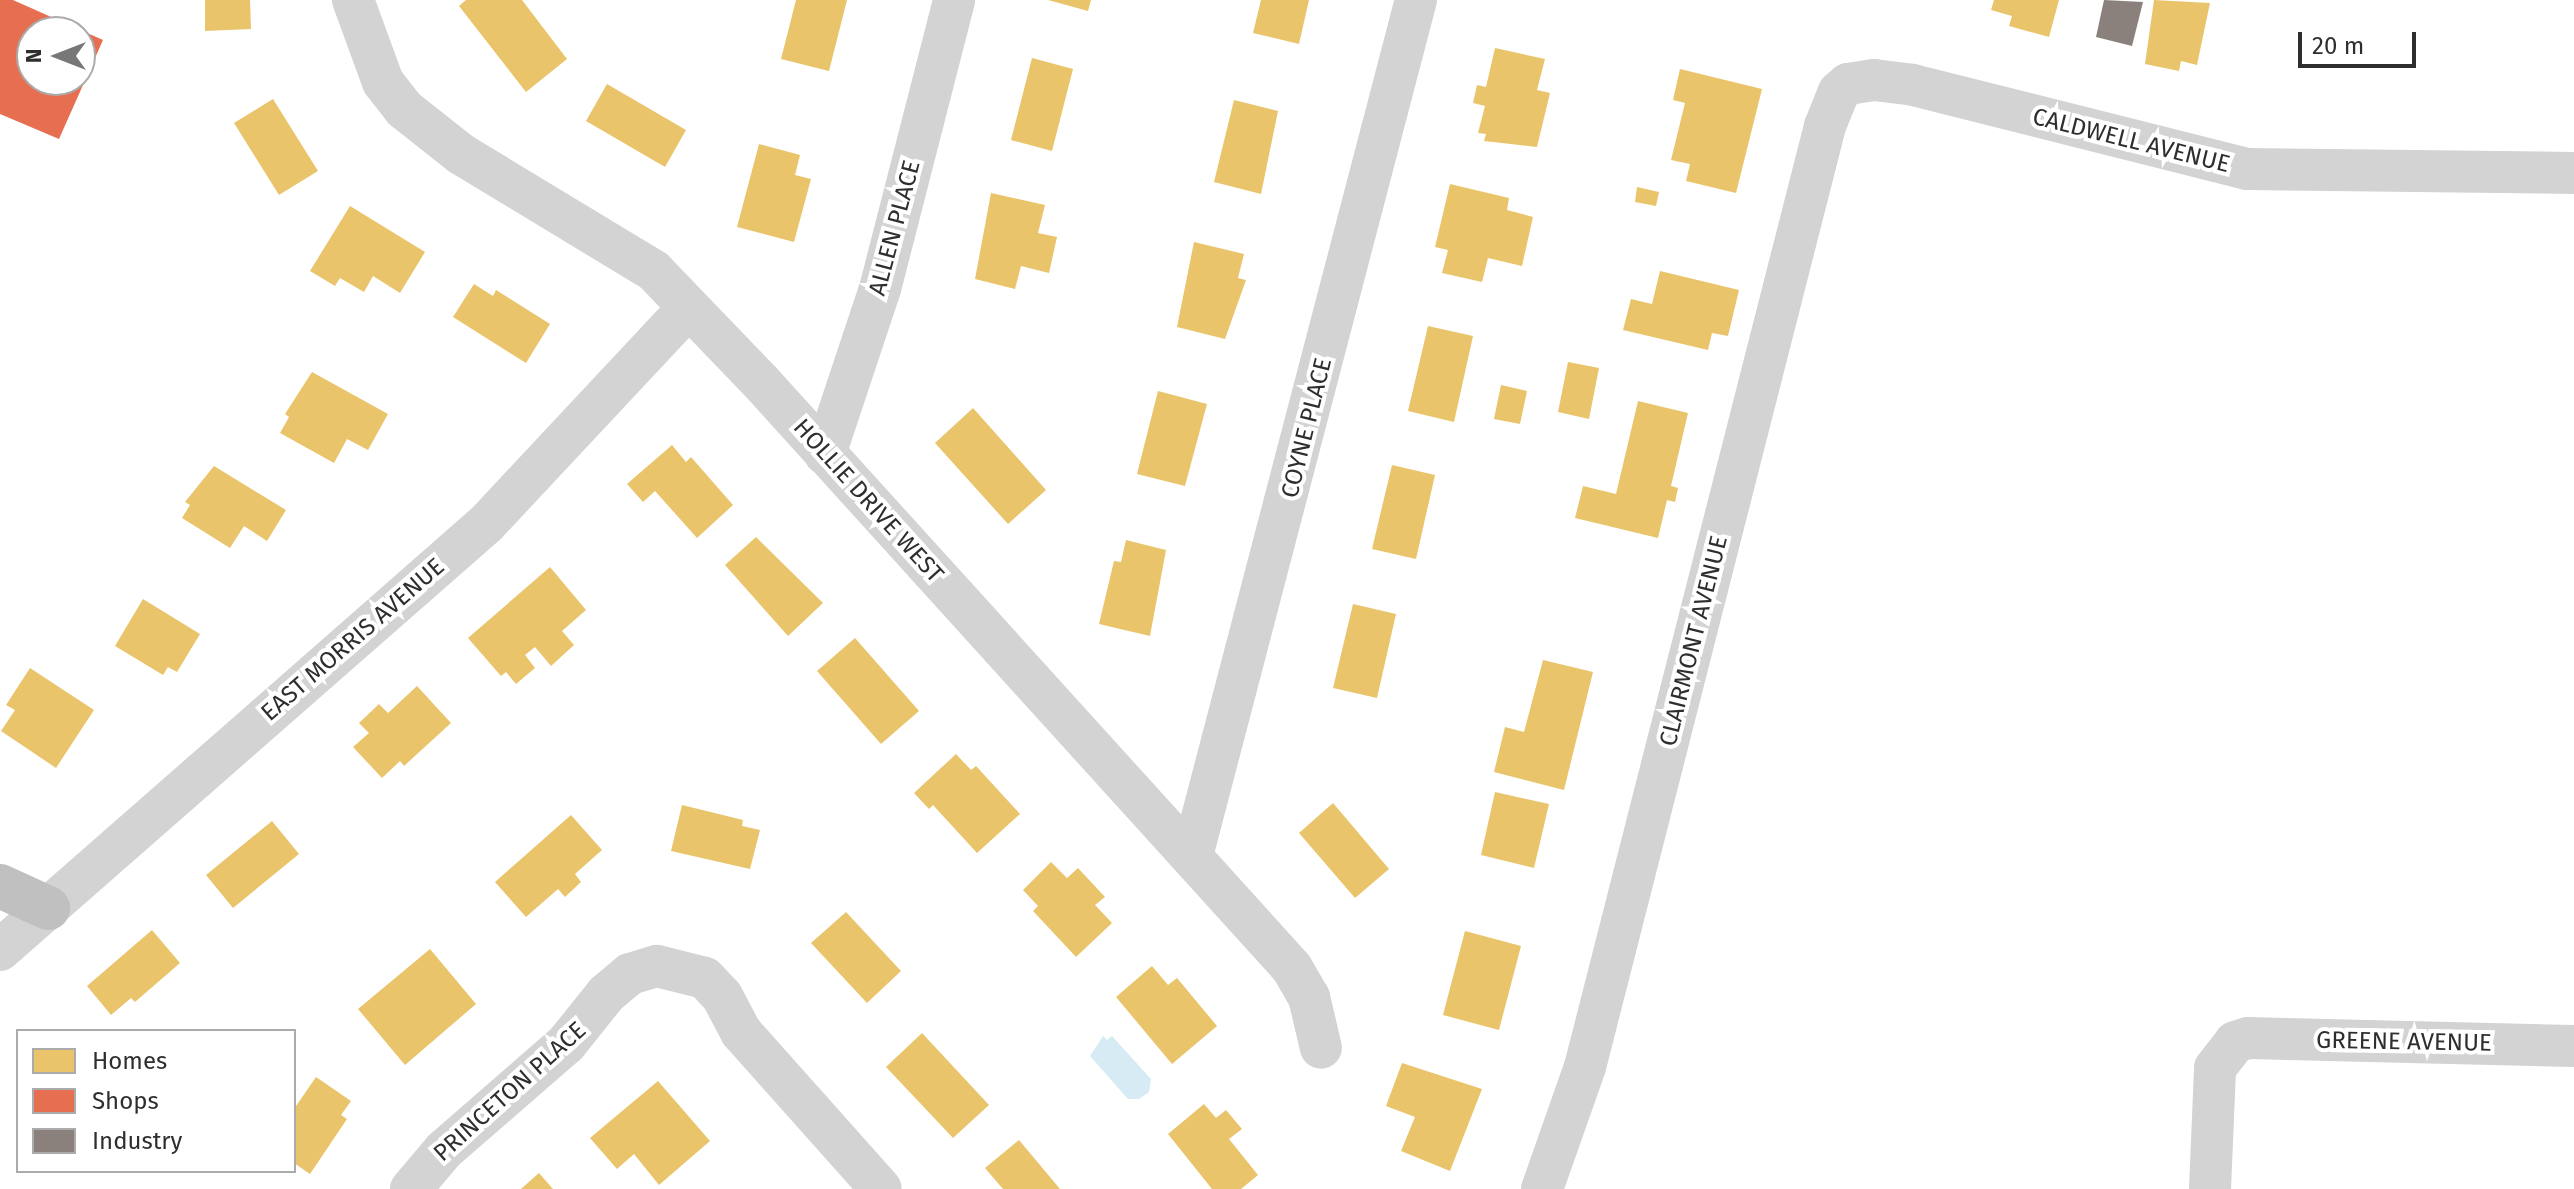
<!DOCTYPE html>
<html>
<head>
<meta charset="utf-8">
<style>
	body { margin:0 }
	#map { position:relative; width:2574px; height:1189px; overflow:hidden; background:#fff; font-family:"Fira Sans",sans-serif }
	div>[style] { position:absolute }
	.water>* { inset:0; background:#d6ebf3 }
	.homes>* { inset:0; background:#e9c46a }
	.shops>* { inset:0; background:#e76f51 }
	.industry>* { inset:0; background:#8a817c }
	.street>* { height:42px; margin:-21px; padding:0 21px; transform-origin:21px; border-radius:21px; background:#d3d3d3 }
	.highway>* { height:44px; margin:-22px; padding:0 22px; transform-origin:22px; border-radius:22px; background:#c0c0c0 }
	span { translate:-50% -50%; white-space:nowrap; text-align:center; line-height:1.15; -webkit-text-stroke:8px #fff; paint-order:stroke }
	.street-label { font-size:24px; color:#2e2e2e }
	.legend { position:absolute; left:16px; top:1029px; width:280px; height:144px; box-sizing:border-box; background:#fff; border:2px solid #ababab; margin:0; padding:10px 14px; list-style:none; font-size:24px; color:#2e2e2e }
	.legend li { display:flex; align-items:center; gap:16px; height:40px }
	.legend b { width:40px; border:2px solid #ababab }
	.north { position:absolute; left:16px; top:16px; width:80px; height:80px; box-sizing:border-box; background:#fff; border:2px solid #ababab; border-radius:50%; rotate:270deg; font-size:22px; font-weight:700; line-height:32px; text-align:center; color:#2e2e2e }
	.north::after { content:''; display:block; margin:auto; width:28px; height:36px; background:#777; clip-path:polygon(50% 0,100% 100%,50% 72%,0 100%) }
	.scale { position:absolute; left:2298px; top:32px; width:118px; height:36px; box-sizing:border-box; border:4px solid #2e2e2e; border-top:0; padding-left:10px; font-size:24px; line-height:28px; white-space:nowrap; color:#2e2e2e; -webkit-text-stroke:6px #fff; paint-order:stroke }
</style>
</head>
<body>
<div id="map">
	<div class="water">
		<i style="clip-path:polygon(1103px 1036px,1107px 1040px,1112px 1036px,1151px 1079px,1149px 1092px,1139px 1099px,1128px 1099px,1090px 1056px)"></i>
	</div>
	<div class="homes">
		<i style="clip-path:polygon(205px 0,250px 0,251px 29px,205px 31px)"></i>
		<i style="clip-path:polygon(466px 0,522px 0,567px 59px,526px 92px,459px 6px)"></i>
		<i style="clip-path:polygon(796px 0,847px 0,829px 71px,781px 59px)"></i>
		<i style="clip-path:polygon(1048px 0,1091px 0,1088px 11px)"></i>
		<i style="clip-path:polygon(1261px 0,1309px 0,1299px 44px,1253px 33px)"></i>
		<i style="clip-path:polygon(1994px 0,2059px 0,2049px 37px,2009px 26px,2012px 16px,1991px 10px)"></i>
		<i style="clip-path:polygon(2154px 0,2210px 3px,2197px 65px,2181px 61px,2179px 71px,2145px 64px)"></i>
		<i style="clip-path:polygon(1495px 48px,1545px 59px,1537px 90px,1550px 93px,1537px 147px,1484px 141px,1486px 134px,1478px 133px,1485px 106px,1473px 103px,1477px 85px,1486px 87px)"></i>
		<i style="clip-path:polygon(1032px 58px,1073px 69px,1052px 151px,1011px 140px)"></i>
		<i style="clip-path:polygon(1680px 69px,1762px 89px,1736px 193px,1686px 181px,1690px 164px,1671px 160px,1685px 103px,1673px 100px)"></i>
		<i style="clip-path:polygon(607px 84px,686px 130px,665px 167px,586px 121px)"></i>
		<i style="clip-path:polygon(273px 99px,318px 171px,279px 195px,234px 123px)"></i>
		<i style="clip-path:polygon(1234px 100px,1278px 111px,1261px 194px,1214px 182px)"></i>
		<i style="clip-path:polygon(759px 144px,800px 155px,795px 175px,811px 179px,794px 242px,737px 227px)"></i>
		<i style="clip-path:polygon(1450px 184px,1509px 198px,1507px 210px,1533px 217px,1522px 266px,1488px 258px,1482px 282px,1442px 273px,1448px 250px,1435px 247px)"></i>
		<i style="clip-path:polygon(1637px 187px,1659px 192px,1656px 206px,1635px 202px)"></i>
		<i style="clip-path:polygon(991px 193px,1045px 205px,1038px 233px,1057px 237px,1049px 273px,1021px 266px,1015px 289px,975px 279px)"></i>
		<i style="clip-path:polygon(350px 206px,425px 252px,400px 293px,373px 276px,364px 292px,340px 278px,335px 286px,310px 271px)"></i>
		<i style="clip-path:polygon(1194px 242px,1244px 254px,1238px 278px,1246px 280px,1225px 339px,1177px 327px)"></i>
		<i style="clip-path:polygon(1660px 271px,1739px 290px,1728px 336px,1712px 333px,1708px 350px,1623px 330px,1631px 299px,1652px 304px)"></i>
		<i style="clip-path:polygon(474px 284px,493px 296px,496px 290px,550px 324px,526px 363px,453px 317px)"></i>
		<i style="clip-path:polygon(1428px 326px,1473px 336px,1454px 422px,1408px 411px)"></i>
		<i style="clip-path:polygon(1568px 362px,1599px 368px,1589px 419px,1558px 412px)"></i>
		<i style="clip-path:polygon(312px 372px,388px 414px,368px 450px,347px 439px,334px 463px,280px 433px,289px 417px,285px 414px)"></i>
		<i style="clip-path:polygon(1501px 385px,1527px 391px,1520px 424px,1494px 419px)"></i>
		<i style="clip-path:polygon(1158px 391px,1207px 404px,1185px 486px,1137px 474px)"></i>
		<i style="clip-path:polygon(1638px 401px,1688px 413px,1671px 486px,1678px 488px,1675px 502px,1667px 500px,1658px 538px,1575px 518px,1583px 486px,1616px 494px)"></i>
		<i style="clip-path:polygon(973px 408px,1046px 490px,1008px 524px,935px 443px)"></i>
		<i style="clip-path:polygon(672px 445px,686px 462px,691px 457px,733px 505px,697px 538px,655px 491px,643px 502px,627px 484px)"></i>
		<i style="clip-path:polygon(1392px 465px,1435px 475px,1416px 559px,1372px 549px)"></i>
		<i style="clip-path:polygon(214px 466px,286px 510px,267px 541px,244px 526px,230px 548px,182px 518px,190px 505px,185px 502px)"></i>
		<i style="clip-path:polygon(756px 537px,823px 603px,788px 636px,725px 565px)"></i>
		<i style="clip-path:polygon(1126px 540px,1166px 550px,1150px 636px,1099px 624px,1114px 561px,1121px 562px)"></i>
		<i style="clip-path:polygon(550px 567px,586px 610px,562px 631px,574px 645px,551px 666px,535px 647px,525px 655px,535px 668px,516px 684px,506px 672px,501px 676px,468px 638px)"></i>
		<i style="clip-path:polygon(143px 599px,200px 634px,177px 672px,168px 667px,163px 675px,115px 646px)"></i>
		<i style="clip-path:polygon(1353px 604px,1396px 614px,1377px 698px,1333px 688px)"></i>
		<i style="clip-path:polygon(855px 638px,919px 711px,881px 744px,817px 671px)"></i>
		<i style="clip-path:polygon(1543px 660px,1593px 672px,1564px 790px,1494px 772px,1505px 727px,1524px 732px)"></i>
		<i style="clip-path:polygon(30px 668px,94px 710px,56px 768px,1px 731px,15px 710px,6px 705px)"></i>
		<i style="clip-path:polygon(417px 686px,451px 723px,404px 766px,400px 761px,382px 778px,353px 747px,369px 733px,359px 723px,379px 704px,388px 713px)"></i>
		<i style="clip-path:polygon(956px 754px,971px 770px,976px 766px,1020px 814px,977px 853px,933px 805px,929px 809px,914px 793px)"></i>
		<i style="clip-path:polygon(1495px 792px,1549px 804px,1534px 868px,1481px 855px)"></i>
		<i style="clip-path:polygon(1333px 803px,1389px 869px,1355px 898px,1299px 833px)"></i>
		<i style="clip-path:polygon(682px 805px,743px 820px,742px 826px,760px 830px,750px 869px,671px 851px)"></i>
		<i style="clip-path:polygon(571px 815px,602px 850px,575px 874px,581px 882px,565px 897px,558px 889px,526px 917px,495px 882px)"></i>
		<i style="clip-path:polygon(272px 821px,299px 854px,233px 908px,206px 875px)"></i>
		<i style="clip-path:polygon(1051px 862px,1067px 878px,1078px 868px,1105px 897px,1095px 905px,1112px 923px,1076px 957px,1033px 911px,1038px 906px,1023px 890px)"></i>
		<i style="clip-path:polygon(846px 912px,901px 971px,867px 1003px,811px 943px)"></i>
		<i style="clip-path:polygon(152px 930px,180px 963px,135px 1002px,131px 998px,111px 1015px,87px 986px)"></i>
		<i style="clip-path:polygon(1465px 931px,1521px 946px,1499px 1030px,1443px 1015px)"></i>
		<i style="clip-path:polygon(430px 949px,476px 1004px,405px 1065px,358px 1009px)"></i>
		<i style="clip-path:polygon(1152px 966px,1168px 985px,1177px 978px,1217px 1026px,1172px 1064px,1116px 997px)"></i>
		<i style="clip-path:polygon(922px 1033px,989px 1105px,953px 1138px,886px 1067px)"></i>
		<i style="clip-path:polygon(1402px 1063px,1482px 1089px,1450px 1171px,1401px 1151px,1415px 1117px,1386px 1106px)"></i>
		<i style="clip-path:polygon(316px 1077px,351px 1101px,341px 1115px,347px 1119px,310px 1174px,294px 1163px,294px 1109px)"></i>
		<i style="clip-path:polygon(658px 1081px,710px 1141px,659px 1185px,634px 1154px,617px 1169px,590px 1138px)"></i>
		<i style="clip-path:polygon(1204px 1104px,1216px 1118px,1226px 1110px,1242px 1129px,1229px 1139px,1258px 1175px,1241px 1189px,1212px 1189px,1168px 1134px)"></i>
		<i style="clip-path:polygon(1019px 1140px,1060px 1189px,1003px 1189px,985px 1168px)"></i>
		<i style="clip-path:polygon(539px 1173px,553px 1189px,521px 1189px)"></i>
	</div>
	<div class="shops">
		<i style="clip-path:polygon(evenodd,0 0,13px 0,103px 40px,59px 139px,0 114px,0 0,32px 32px,80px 32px,80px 80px,32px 80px,32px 32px)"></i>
	</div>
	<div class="industry">
		<i style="clip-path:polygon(2104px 0,2143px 2px,2132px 46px,2096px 37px)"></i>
	</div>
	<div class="street">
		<i style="left:353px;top:0;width:87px;rotate:69.9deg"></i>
		<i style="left:383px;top:82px;width:34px;rotate:52deg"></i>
		<i style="left:404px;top:109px;width:73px;rotate:38.3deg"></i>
		<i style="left:461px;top:154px;width:226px;rotate:31.2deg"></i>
		<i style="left:654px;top:271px;width:153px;rotate:46.1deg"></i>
		<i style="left:760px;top:381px;width:792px;rotate:47.81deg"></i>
		<i style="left:1292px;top:968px;width:34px;rotate:60deg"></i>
		<i style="left:1309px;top:997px;width:52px;rotate:76.8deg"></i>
		<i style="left:825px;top:454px;width:174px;rotate:-71.6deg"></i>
		<i style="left:880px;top:289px;width:298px;rotate:-75.6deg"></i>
		<i style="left:1192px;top:856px;width:885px;rotate:-75.34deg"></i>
		<i style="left:0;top:950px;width:646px;rotate:-41.24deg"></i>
		<i style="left:486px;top:524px;width:294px;rotate:-46.9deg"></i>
		<i style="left:411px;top:1189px;width:51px;rotate:-49.8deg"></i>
		<i style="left:444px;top:1150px;width:162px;rotate:-41deg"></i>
		<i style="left:566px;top:1044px;width:64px;rotate:-51.3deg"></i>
		<i style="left:606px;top:994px;width:31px;rotate:-40deg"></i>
		<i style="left:630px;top:974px;width:28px;rotate:-17deg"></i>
		<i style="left:657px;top:966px;width:49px;rotate:14deg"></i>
		<i style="left:705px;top:978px;width:25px;rotate:47deg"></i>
		<i style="left:722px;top:996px;width:41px;rotate:62.2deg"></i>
		<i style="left:741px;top:1032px;width:210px;rotate:48.3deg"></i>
		<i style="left:1542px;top:1189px;width:129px;rotate:-70.6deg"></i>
		<i style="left:1585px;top:1067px;width:971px;rotate:-75.69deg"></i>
		<i style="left:1825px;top:126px;width:37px;rotate:-68deg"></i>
		<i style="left:1839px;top:92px;width:12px;rotate:-42deg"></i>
		<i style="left:1848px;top:84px;width:26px;rotate:-9deg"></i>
		<i style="left:1874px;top:80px;width:39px;rotate:7deg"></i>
		<i style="left:1913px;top:85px;width:344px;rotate:14.1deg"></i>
		<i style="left:2247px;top:169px;width:327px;rotate:0.7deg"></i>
		<i style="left:2210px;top:1189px;width:121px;rotate:-87.6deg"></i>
		<i style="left:2215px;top:1068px;width:33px;rotate:-52deg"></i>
		<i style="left:2235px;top:1042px;width:14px;rotate:-17deg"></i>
		<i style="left:2248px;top:1038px;width:326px;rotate:1.4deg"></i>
	</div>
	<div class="highway">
		<i style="left:0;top:886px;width:53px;rotate:24.6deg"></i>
	</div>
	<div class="street-label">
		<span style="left:2131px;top:141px;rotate:14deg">CALDWELL AVENUE</span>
		<span style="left:895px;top:228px;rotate:-75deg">ALLEN PLACE</span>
		<span style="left:1307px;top:428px;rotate:-76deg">COYNE PLACE</span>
		<span style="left:868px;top:501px;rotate:48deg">HOLLIE DRIVE WEST</span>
		<span style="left:353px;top:640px;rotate:-41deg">EAST MORRIS AVENUE</span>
		<span style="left:1694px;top:641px;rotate:-76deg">CLAIRMONT AVENUE</span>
		<span style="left:2404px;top:1042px;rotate:1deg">GREENE AVENUE</span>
		<span style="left:510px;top:1092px;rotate:-42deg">PRINCETON PLACE</span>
	</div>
	<ul class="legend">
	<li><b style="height:22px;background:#e9c46a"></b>Homes</li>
	<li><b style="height:22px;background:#e76f51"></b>Shops</li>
	<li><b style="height:22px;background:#8a817c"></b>Industry</li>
	</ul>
	<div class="north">N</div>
	<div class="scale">20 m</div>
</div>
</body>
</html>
